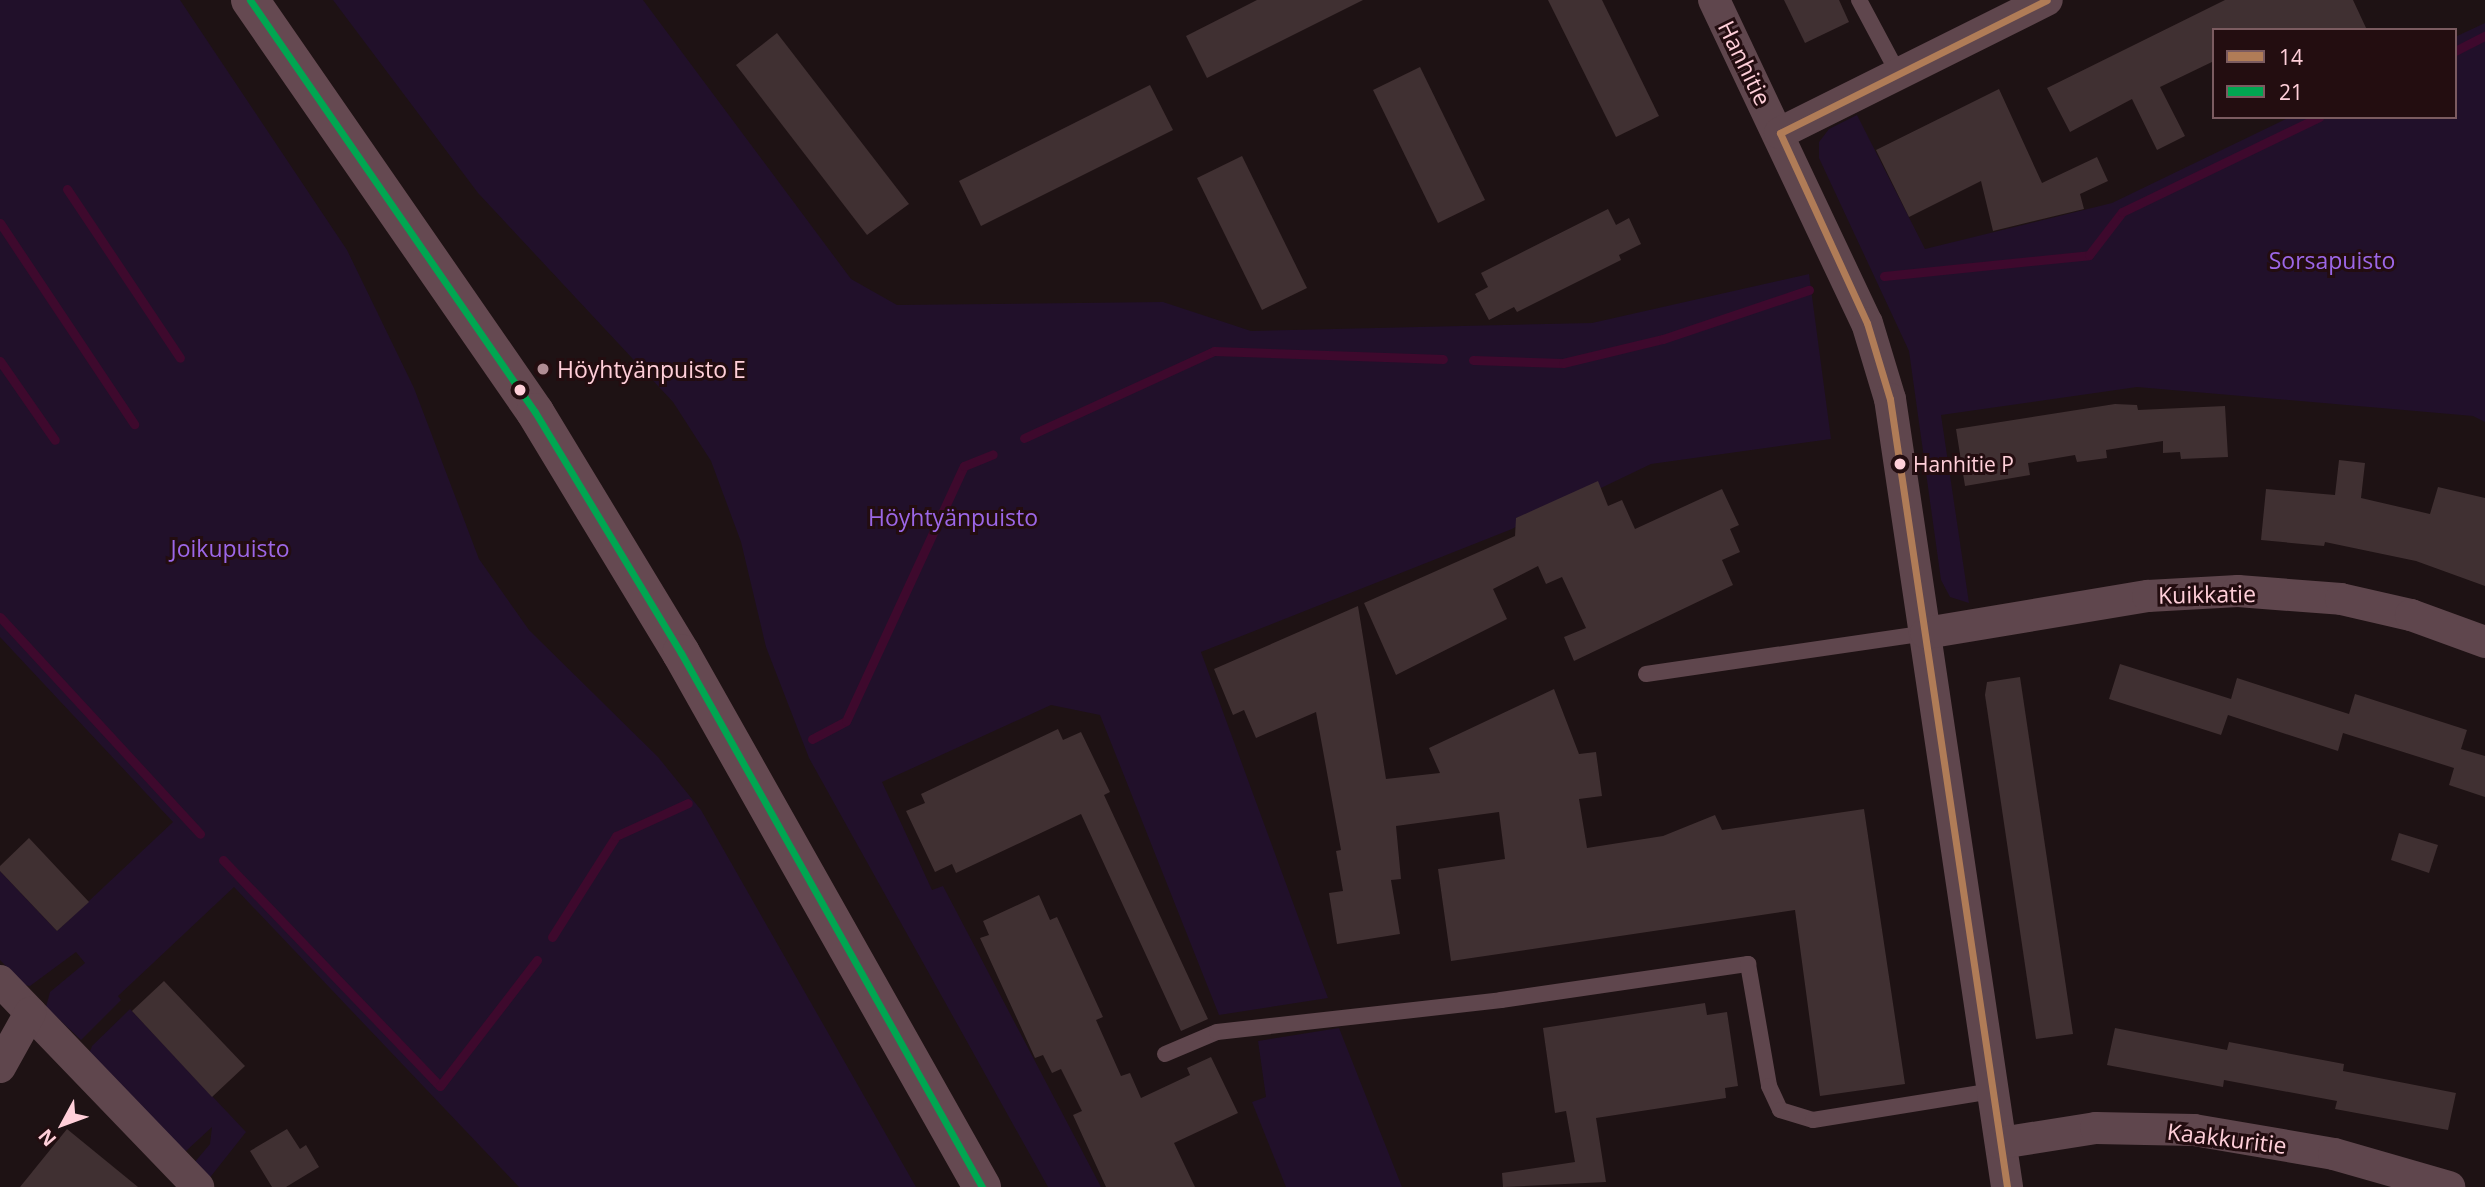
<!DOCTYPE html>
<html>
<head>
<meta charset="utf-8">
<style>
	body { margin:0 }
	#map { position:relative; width:2485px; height:1187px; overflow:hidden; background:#1e1214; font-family:"Open Sans",sans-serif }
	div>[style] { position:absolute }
	.green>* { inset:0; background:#21102a }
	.stream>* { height:9px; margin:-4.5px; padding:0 4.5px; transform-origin:4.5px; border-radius:4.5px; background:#3e092d }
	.building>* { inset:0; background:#403032 }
	.service>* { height:16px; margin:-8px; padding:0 8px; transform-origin:8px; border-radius:8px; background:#5f464d }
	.minor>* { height:32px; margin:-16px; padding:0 16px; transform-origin:16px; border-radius:16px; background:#5f464d }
	.secondary>* { height:38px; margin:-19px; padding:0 19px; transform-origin:19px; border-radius:19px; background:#654951 }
	.bus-1>* { height:7px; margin:-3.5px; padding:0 3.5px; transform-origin:3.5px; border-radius:3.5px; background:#b07c57 }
	.bus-2>* { height:7px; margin:-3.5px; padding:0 3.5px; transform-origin:3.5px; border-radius:3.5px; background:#00a651 }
	.dots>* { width:19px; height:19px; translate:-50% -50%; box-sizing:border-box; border:4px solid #230d10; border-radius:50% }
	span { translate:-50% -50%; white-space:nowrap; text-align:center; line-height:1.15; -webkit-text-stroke:6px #230d10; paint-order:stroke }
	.bus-label { font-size:21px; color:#ffcfd9 }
	.left { translate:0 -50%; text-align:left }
	.street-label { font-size:23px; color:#ffcfd9 }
	.park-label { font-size:23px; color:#9c67e7 }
	.poi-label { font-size:23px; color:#ffcfd9 }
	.legend { position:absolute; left:2212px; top:28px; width:245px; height:91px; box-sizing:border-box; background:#230d10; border:2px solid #7b5b60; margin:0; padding:9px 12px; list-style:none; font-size:21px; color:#ffcfd9 }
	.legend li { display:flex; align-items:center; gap:14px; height:35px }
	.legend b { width:35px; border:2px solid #7b5b60 }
	.north { position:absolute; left:28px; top:1089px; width:70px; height:70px; -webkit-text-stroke:5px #230d10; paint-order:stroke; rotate:229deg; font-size:19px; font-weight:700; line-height:28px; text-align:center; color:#ffcfd9 }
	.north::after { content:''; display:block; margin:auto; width:24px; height:32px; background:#ffcfd9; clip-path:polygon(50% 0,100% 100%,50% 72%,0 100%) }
</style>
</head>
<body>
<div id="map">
	<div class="green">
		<i style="clip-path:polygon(0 0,180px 0,347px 250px,414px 388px,479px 559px,529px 630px,658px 757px,701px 810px,916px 1187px,519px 1187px,234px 887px,118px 996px,121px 1000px,81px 1040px,46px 1007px,50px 992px,85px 963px,76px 952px,30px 986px,24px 985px,0 960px,0 871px,57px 931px,173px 822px,0 637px)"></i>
		<i style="clip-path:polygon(333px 0,643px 0,851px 279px,897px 305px,1163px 302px,1251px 331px,1592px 323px,1809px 274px,1831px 439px,1651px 464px,1601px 488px,1516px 518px,1519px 525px,1512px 529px,1201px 652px,1328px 998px,1219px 1015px,1100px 715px,1051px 705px,882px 782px,932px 890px,943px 886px,1101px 1187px,1048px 1187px,809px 758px,766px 647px,741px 542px,711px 461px,673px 402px,478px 193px)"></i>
		<i style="clip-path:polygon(2485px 23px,2485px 422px,2473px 416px,2137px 387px,1941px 415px,1969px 603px,1950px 597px,1941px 580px,1909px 351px,1819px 158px,1819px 142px,1829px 129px,1857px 115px,1925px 249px,2112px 203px,2290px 117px,2455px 117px,2455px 37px)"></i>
		<i style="clip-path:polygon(130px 1009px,246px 1132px,208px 1180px,194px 1163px,210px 1144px,212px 1127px,186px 1151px,178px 1149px,89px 1054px,92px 1046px)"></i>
		<i style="clip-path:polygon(1339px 1028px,1402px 1187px,1286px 1187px,1252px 1102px,1266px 1097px,1258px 1041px)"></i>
	</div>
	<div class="stream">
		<i style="left:2455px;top:51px;width:34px;rotate:-27deg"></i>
		<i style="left:67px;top:189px;width:203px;rotate:56.2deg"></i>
		<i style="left:0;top:223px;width:242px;rotate:56.3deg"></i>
		<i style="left:1884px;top:276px;width:206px;rotate:-5.8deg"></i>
		<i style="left:2089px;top:255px;width:54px;rotate:-52.5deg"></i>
		<i style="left:2122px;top:212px;width:219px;rotate:-25.7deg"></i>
		<i style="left:1473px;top:360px;width:90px;rotate:1.9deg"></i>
		<i style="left:1563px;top:363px;width:103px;rotate:-13.5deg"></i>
		<i style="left:1663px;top:339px;width:154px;rotate:-18.6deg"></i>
		<i style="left:0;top:361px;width:96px;rotate:55.2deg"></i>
		<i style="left:1024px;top:438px;width:209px;rotate:-24.6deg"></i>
		<i style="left:1214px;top:351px;width:229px;rotate:2deg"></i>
		<i style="left:0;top:617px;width:295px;rotate:47.3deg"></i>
		<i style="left:812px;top:739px;width:38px;rotate:-28deg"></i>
		<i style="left:846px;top:721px;width:281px;rotate:-65.2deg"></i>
		<i style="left:964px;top:466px;width:31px;rotate:-22deg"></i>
		<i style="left:223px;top:860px;width:313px;rotate:46.2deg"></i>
		<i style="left:440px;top:1086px;width:159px;rotate:-52.4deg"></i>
		<i style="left:552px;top:937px;width:120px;rotate:-57.6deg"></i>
		<i style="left:616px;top:836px;width:79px;rotate:-24.6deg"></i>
	</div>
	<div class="building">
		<i style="clip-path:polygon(1257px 0,1363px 0,1207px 78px,1186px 36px)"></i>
		<i style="clip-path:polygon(1548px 0,1602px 0,1659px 116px,1616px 137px)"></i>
		<i style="clip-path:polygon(1784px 0,1839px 0,1849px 22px,1805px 43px)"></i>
		<i style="clip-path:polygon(2225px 0,2353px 0,2367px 30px,2214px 30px,2214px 61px,2160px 87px,2185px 136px,2157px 150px,2132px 99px,2070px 132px,2047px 88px)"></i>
		<i style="clip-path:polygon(777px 33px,909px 204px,867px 235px,736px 65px)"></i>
		<i style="clip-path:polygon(1420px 67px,1485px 200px,1438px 223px,1373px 90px)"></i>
		<i style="clip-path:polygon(1150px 85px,1173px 130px,981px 226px,959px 181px)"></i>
		<i style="clip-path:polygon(1999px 89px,2042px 183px,2097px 157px,2108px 181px,2080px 194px,2084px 209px,1993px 231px,1981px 181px,1909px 217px,1876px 150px)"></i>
		<i style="clip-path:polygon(1242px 156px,1307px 288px,1262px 310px,1197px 178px)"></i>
		<i style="clip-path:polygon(1608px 209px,1616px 225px,1629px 218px,1641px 244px,1619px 255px,1621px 260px,1517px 312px,1514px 307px,1489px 320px,1475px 294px,1488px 287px,1481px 273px)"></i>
		<i style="clip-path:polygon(2115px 404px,2137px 405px,2138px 410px,2225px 406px,2228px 457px,2181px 459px,2180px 452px,2163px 453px,2163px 441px,2106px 450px,2107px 458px,2077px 462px,2075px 455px,2028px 463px,2030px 475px,1965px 486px,1956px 429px)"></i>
		<i style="clip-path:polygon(2339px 460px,2365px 463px,2361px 498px,2430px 514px,2438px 487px,2485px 498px,2485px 586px,2416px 561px,2325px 542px,2324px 546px,2261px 540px,2266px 489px,2335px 495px)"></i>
		<i style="clip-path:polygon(1598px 481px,1608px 506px,1622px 500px,1635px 529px,1722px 489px,1739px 525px,1730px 529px,1740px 552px,1722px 560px,1733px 585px,1574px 661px,1564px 637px,1586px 628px,1562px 577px,1546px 584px,1538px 566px,1493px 589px,1507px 619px,1396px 675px,1364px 603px,1515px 536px,1516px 518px)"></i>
		<i style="clip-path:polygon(1358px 606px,1386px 779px,1440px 773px,1429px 748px,1554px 689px,1579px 754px,1596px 752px,1602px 796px,1579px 799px,1587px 848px,1663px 836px,1715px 815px,1722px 830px,1864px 809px,1905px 1084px,1820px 1096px,1795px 910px,1451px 961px,1438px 869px,1505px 859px,1499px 812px,1396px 826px,1401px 879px,1391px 880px,1400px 934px,1337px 944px,1329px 893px,1343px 891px,1336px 851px,1341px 850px,1316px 712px,1256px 738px,1244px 710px,1233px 715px,1214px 669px)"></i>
		<i style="clip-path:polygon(2120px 664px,2231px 699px,2237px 678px,2349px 714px,2355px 694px,2467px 730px,2461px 749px,2485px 756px,2485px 797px,2449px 785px,2454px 768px,2343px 733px,2338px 751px,2228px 715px,2221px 735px,2109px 699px)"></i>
		<i style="clip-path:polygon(2020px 677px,2073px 1034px,2036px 1039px,1985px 695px,1987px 682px)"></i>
		<i style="clip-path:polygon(1058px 729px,1063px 740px,1081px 732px,1110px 792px,1104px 795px,1208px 1019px,1181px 1031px,1081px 814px,956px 873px,952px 864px,935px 872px,906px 811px,925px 803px,921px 794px)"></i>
		<i style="clip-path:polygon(2399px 833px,2438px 845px,2429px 873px,2391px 860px)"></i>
		<i style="clip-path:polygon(29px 838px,89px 902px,57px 931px,0 871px,0 866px)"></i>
		<i style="clip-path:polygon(1039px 895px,1050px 920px,1057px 917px,1103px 1017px,1096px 1020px,1121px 1076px,1130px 1073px,1141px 1098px,1190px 1075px,1187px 1068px,1211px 1057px,1238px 1113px,1174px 1143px,1195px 1187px,1106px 1187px,1073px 1115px,1082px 1111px,1061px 1069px,1052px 1073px,1043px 1055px,1035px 1058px,980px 938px,989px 935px,983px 921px)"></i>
		<i style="clip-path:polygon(164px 981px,245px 1066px,212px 1097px,132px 1011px)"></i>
		<i style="clip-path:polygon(1705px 1003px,1707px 1015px,1727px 1012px,1738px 1086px,1725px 1088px,1726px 1098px,1596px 1118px,1606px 1182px,1503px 1187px,1502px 1173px,1575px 1162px,1566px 1111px,1555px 1113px,1543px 1028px)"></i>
		<i style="clip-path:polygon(2115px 1028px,2227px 1050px,2229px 1042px,2344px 1064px,2343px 1071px,2456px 1093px,2448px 1130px,2335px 1109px,2337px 1101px,2224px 1080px,2223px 1087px,2107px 1065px)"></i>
		<i style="clip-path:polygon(67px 1129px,138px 1187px,20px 1187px)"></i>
		<i style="clip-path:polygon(287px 1129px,300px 1149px,306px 1145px,319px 1167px,286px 1187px,272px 1187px,250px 1151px)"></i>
	</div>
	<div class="service">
		<i style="left:1859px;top:0;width:83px;rotate:61.9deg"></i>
		<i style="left:1646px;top:674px;width:283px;rotate:-8.3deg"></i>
		<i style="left:1165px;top:1054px;width:56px;rotate:-22.9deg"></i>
		<i style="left:1217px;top:1032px;width:286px;rotate:-6.4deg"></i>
		<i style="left:1501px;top:1000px;width:250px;rotate:-8.3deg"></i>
		<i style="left:1748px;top:964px;width:124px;rotate:80.2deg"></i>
		<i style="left:1769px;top:1086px;width:26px;rotate:65deg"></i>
		<i style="left:1780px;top:1110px;width:34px;rotate:17deg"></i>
		<i style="left:1813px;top:1120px;width:181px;rotate:-9.2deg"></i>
	</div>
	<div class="minor">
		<i style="left:1714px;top:0;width:357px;rotate:64.7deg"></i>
		<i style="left:1867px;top:323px;width:79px;rotate:73.2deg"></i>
		<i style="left:1890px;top:399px;width:797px;rotate:81.55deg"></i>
		<i style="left:1780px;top:133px;width:298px;rotate:-26.5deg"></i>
		<i style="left:1926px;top:633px;width:225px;rotate:-9.5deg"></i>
		<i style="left:2148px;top:596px;width:90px;rotate:-3.2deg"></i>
		<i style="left:2238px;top:591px;width:103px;rotate:4.4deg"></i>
		<i style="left:2341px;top:599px;width:72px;rotate:12.9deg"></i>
		<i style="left:2411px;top:615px;width:79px;rotate:20deg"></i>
		<i style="left:0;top:981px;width:286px;rotate:46.1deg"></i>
		<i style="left:0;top:1067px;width:62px;rotate:-60.9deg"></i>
		<i style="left:2001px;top:1143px;width:96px;rotate:-9deg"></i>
		<i style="left:2096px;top:1128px;width:98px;rotate:1.2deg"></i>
		<i style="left:2194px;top:1130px;width:142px;rotate:9.7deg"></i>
		<i style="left:2334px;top:1154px;width:120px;rotate:16deg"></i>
	</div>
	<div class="secondary">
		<i style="left:250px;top:0;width:501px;rotate:55.33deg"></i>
		<i style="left:535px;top:412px;width:282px;rotate:58.8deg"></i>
		<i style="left:681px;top:653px;width:613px;rotate:60.59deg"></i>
	</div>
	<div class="bus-1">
		<i style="left:1780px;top:133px;width:209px;rotate:65.4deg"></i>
		<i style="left:1867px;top:323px;width:79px;rotate:73.2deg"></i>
		<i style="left:1890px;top:399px;width:797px;rotate:81.55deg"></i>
		<i style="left:1780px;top:133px;width:298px;rotate:-26.5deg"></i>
	</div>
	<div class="bus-2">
		<i style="left:250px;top:0;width:501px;rotate:55.33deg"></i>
		<i style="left:535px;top:412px;width:282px;rotate:58.8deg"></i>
		<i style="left:681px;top:653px;width:613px;rotate:60.59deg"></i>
	</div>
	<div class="dots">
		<i style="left:543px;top:369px;background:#b08d94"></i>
		<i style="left:520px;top:390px;background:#ffcfd9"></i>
		<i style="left:1900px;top:464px;background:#ffcfd9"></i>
	</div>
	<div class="bus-label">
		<span class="left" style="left:1913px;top:464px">Hanhitie P</span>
	</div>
	<div class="street-label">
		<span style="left:1745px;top:63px;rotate:64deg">Hanhitie</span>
		<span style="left:2207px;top:594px;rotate:-1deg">Kuikkatie</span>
		<span style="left:2227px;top:1138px;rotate:7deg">Kaakkuritie</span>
	</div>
	<div class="park-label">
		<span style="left:2332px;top:260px">Sorsapuisto</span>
		<span style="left:953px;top:517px">Höyhtyänpuisto</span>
		<span style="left:230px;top:548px">Joikupuisto</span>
	</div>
	<div class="poi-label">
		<span class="left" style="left:557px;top:369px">Höyhtyänpuisto E</span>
	</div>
	<ul class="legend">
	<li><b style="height:9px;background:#b07c57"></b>14</li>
	<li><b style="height:9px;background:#00a651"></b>21</li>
	</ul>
	<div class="north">N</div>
</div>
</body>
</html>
